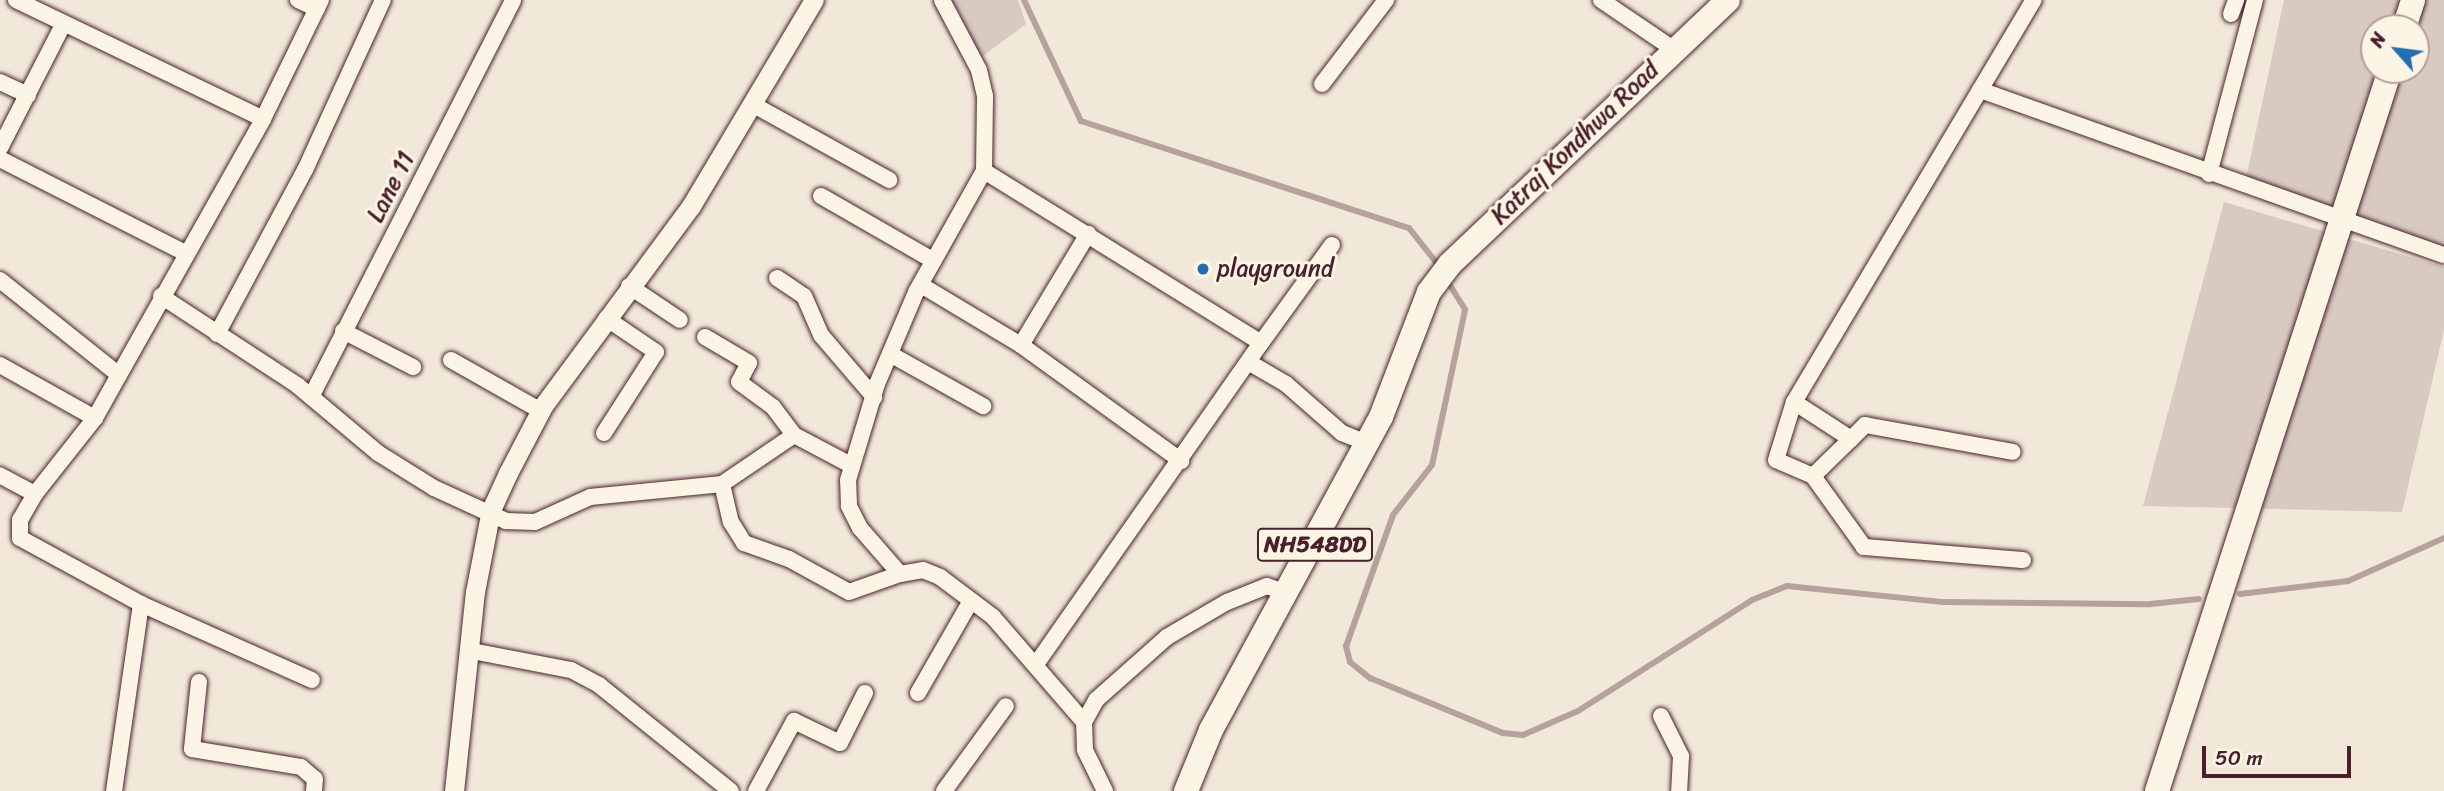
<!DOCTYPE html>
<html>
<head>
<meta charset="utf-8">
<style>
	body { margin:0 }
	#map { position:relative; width:2444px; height:791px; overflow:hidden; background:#f1e8da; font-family:Sriracha,sans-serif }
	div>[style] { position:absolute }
	.green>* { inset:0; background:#d8cac0 }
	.stream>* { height:6px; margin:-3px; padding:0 3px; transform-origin:3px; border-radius:3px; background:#b6a19c }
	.roads { filter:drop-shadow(0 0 2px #4a1f2b) drop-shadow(0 0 2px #4a1f2b) }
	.minor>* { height:16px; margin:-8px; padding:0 8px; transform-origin:8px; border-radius:8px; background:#fcf5e5 }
	.tertiary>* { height:19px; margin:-9.5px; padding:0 9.5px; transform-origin:9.5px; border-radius:9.5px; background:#fcf5e5 }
	.trunk>* { height:24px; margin:-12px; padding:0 12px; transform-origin:12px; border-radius:12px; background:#fcf5e5 }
	.dots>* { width:19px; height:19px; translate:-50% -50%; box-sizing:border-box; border:4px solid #fcf5e5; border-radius:50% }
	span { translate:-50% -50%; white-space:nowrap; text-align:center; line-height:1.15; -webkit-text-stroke:6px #fcf5e5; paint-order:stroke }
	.shield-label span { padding:2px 5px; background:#fcf5e5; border:2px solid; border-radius:5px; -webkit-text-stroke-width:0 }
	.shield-label { font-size:23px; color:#4a1f2b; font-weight:700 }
	.street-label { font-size:24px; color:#4a1f2b }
	.poi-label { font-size:24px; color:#4a1f2b }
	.left { translate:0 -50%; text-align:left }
	.north { position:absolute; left:2360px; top:14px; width:70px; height:70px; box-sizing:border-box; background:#fcf5e5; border:2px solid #b59f9b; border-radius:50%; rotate:298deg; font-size:19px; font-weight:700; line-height:28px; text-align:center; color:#4a1f2b }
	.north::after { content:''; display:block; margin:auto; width:24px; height:32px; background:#1f6fb2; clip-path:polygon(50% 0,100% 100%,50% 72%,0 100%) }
	.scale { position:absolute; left:2202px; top:746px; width:149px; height:32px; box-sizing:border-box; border:4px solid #4a1f2b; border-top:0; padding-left:9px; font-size:21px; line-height:24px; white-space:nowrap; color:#4a1f2b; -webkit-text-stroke:5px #fcf5e5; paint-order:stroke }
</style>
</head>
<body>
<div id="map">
	<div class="green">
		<i style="clip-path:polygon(949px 0,1018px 0,1026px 24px,980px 58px)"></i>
		<i style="clip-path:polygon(evenodd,2284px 0,2444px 0,2444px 249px,2245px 183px,2284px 0,2374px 28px,2416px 28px,2416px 70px,2374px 70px,2374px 28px)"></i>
		<i style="clip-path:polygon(2224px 202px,2444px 267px,2444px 330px,2402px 512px,2143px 506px)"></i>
	</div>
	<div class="stream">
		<i style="left:1024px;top:0;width:134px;rotate:64.8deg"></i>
		<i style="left:1081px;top:121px;width:345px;rotate:18.1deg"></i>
		<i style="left:1409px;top:228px;width:48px;rotate:51.7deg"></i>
		<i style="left:1446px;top:279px;width:36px;rotate:58deg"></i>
		<i style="left:1465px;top:310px;width:158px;rotate:102deg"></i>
		<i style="left:1432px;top:465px;width:63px;rotate:128deg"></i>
		<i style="left:1393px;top:515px;width:139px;rotate:109.7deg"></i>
		<i style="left:1346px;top:646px;width:16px;rotate:76deg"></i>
		<i style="left:1350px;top:662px;width:26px;rotate:39deg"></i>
		<i style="left:1370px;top:678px;width:144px;rotate:22.5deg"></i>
		<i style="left:1503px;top:733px;width:20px;rotate:6deg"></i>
		<i style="left:1523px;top:735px;width:60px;rotate:-23.6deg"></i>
		<i style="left:1578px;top:711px;width:206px;rotate:-32.5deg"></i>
		<i style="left:1752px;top:600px;width:38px;rotate:-22deg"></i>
		<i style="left:1787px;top:586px;width:157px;rotate:5.9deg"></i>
		<i style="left:1943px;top:602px;width:207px;rotate:0.6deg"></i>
		<i style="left:2150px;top:604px;width:49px;rotate:-5.8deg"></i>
		<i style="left:2240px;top:594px;width:109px;rotate:-6.9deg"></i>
		<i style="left:2348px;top:581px;width:105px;rotate:-24.1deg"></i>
	</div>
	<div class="roads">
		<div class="minor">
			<i style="left:16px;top:0;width:274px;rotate:25.7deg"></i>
			<i style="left:298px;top:0;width:21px;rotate:25deg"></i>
			<i style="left:1601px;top:0;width:87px;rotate:34.2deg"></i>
			<i style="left:2231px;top:14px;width:15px;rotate:-70deg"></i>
			<i style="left:0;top:82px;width:31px;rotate:25deg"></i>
			<i style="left:1322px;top:84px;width:106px;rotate:-52.7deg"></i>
			<i style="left:1980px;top:90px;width:492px;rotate:19.6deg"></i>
			<i style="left:752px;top:104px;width:157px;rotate:29deg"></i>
			<i style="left:0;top:148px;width:140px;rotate:-62.9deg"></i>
			<i style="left:0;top:159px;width:208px;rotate:26.9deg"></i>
			<i style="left:984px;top:171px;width:326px;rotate:31.8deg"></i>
			<i style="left:1261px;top:343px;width:392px;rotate:125deg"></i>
			<i style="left:2209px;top:174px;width:180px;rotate:-75.2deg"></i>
			<i style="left:821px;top:196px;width:130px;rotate:29.9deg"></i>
			<i style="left:777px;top:278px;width:32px;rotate:34deg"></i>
			<i style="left:804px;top:296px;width:43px;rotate:66.4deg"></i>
			<i style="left:821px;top:335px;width:82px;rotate:49.5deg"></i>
			<i style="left:0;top:280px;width:152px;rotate:38.6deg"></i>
			<i style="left:119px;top:375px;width:49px;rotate:119.2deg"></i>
			<i style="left:95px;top:418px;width:97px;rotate:128.3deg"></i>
			<i style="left:35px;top:494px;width:40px;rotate:-152deg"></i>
			<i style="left:921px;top:285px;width:117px;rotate:31deg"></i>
			<i style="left:1021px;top:345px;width:198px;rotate:35.9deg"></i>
			<i style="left:629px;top:286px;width:61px;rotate:33.7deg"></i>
			<i style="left:161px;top:296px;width:163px;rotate:33.2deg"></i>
			<i style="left:297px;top:385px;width:106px;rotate:40deg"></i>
			<i style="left:378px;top:453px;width:66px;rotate:32deg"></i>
			<i style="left:434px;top:488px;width:79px;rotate:24.6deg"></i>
			<i style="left:506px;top:521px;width:29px;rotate:2deg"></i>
			<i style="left:535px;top:522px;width:60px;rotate:-24.4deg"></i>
			<i style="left:590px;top:497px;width:133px;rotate:-5.6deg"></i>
			<i style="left:722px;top:484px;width:39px;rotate:77deg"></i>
			<i style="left:731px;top:522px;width:25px;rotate:58deg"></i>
			<i style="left:744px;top:543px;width:48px;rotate:19.6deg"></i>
			<i style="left:789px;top:559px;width:68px;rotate:28.8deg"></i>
			<i style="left:849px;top:592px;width:54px;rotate:-19.4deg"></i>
			<i style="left:900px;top:574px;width:23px;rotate:-10deg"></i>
			<i style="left:923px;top:570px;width:18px;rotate:22deg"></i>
			<i style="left:940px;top:577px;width:66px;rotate:37deg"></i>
			<i style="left:993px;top:617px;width:139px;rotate:49.1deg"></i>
			<i style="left:343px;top:331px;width:79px;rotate:27.2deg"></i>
			<i style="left:217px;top:334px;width:186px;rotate:-61.8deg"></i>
			<i style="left:305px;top:170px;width:187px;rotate:-65.4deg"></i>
			<i style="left:705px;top:337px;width:51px;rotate:30.6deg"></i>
			<i style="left:749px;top:363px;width:21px;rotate:118deg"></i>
			<i style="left:739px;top:382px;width:42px;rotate:36.3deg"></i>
			<i style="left:773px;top:407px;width:35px;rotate:53deg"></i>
			<i style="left:1261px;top:343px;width:121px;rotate:-54.1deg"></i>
			<i style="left:1021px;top:345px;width:130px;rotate:-58.9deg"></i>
			<i style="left:890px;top:354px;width:107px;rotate:29.2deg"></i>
			<i style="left:451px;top:360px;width:103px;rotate:29.5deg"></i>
			<i style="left:1250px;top:363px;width:42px;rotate:30.3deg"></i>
			<i style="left:1286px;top:384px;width:74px;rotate:41.2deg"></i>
			<i style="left:1342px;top:433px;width:27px;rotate:22deg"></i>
			<i style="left:0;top:365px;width:109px;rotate:29.2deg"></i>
			<i style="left:119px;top:375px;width:294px;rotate:-60.6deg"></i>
			<i style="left:263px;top:119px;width:132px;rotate:-64deg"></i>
			<i style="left:311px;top:397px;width:445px;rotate:-63deg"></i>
			<i style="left:1794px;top:402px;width:68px;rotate:33deg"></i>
			<i style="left:604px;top:433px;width:96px;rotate:-57.3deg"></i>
			<i style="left:656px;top:352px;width:60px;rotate:-145.8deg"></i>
			<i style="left:1813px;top:476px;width:73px;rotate:-44.4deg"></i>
			<i style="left:1865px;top:425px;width:150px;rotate:10.3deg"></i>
			<i style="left:722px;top:484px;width:87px;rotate:-34.2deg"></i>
			<i style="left:794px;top:435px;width:64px;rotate:27.8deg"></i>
			<i style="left:35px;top:494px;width:30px;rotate:120deg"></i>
			<i style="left:20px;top:520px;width:18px;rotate:90deg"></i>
			<i style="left:20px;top:538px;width:138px;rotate:28.6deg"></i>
			<i style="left:141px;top:604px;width:189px;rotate:98.2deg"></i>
			<i style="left:2023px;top:560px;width:160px;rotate:-175.3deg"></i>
			<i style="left:1864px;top:547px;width:87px;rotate:-125.7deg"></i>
			<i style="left:1813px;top:476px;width:40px;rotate:-156.6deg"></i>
			<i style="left:1776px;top:460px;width:61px;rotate:-72.8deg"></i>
			<i style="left:1794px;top:402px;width:468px;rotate:-59.2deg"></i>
			<i style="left:900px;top:574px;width:61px;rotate:-131deg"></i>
			<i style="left:860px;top:528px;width:25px;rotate:-117deg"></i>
			<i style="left:849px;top:506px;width:26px;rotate:-92deg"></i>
			<i style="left:848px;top:480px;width:100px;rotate:-73.2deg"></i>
			<i style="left:877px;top:384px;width:100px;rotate:-67deg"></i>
			<i style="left:916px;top:292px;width:139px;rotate:-60.7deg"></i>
			<i style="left:984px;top:171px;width:75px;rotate:-89.2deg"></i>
			<i style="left:985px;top:96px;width:27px;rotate:-103deg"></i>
			<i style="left:979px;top:70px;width:79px;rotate:-117.9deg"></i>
			<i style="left:141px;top:604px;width:187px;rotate:24deg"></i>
			<i style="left:472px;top:651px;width:101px;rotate:10.9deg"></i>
			<i style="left:571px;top:670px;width:32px;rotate:28deg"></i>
			<i style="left:599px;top:685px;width:169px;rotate:38.8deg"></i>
			<i style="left:199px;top:682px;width:67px;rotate:96deg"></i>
			<i style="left:192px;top:749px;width:110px;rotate:9.4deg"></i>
			<i style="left:301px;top:767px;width:18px;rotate:41deg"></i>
			<i style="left:315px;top:779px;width:12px;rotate:95deg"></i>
			<i style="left:918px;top:693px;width:106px;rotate:-60.1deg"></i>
			<i style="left:1661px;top:716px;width:45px;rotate:63.4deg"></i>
			<i style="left:1681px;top:756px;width:35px;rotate:93deg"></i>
			<i style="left:756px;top:791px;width:80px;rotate:-61.5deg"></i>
			<i style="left:794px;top:721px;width:51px;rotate:25.6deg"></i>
			<i style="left:840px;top:743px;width:56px;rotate:-63.4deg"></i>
			<i style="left:944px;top:791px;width:105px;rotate:-53.9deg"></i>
			<i style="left:1105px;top:791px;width:46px;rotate:-116deg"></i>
			<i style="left:1085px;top:750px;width:28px;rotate:-92deg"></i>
			<i style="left:1084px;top:722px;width:25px;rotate:-61deg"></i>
			<i style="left:1096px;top:700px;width:95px;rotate:-41.6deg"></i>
			<i style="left:1167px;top:637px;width:69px;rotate:-30.3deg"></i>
			<i style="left:1227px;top:602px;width:43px;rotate:-21.8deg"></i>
			<i style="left:1267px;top:586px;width:23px;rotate:20deg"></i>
		</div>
		<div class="tertiary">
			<i style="left:454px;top:791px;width:200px;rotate:-84deg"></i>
			<i style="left:475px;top:592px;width:84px;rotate:-79deg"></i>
			<i style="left:491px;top:510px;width:41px;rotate:-65.3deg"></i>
			<i style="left:508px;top:473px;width:76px;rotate:-62.4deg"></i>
			<i style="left:543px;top:406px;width:249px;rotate:-53.5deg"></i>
			<i style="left:691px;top:206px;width:240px;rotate:-59.2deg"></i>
		</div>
		<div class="trunk">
			<i style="left:2404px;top:28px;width:29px;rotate:-72deg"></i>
			<i style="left:1186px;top:791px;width:66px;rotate:-67.7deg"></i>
			<i style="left:1211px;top:730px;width:356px;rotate:-61.5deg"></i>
			<i style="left:1381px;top:417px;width:134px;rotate:-69deg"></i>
			<i style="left:1429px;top:292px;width:35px;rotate:-53deg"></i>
			<i style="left:1450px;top:264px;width:383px;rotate:-43.5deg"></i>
			<i style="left:2157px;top:791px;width:758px;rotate:-72.09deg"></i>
		</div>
	</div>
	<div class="dots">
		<i style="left:1203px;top:269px;background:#1f6fb2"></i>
	</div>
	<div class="shield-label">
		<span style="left:1315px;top:545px">NH548DD</span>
	</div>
	<div class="street-label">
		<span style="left:1575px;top:143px;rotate:-44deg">Katraj Kondhwa Road</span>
		<span style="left:391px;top:187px;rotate:-63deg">Lane 11</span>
	</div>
	<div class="poi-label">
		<span class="left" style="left:1217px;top:269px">playground</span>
	</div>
	<div class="north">N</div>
	<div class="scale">50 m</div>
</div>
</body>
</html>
